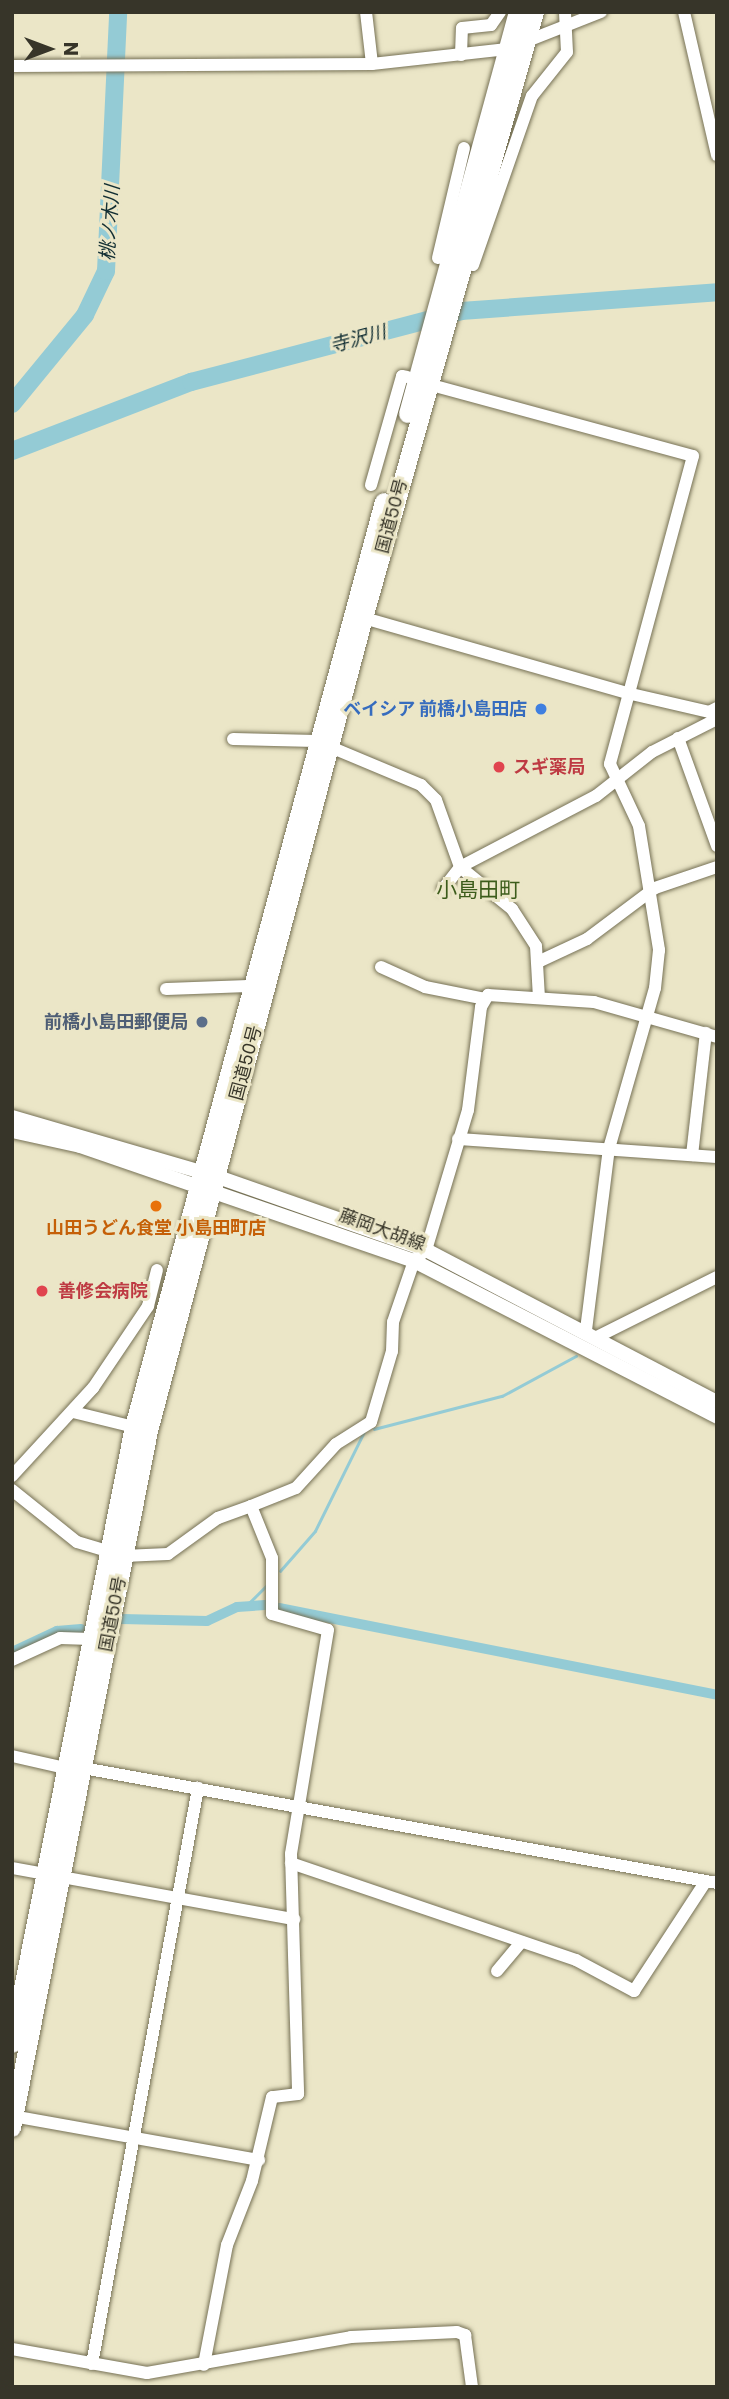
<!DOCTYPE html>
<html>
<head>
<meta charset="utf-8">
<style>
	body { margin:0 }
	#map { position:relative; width:729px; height:2399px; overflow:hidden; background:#ebe6c7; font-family:Poppins,"Noto Sans JP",sans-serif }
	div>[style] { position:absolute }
	.stream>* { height:2.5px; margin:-1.25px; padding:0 1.25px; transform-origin:1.25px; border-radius:1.25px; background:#94cbd5 }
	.canal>* { height:10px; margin:-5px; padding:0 5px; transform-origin:5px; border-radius:5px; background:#94cbd5 }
	.river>* { height:18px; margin:-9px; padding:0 9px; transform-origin:9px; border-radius:9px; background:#94cbd5 }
	.roads { filter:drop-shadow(0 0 2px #767155) drop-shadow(0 0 2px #767155) }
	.minor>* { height:12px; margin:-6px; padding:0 6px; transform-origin:6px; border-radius:6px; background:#fff }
	.major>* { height:14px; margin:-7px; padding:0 7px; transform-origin:7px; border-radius:7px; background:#fff }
	.highway>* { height:18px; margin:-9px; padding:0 9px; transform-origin:9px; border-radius:9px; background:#fff }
	.dots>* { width:19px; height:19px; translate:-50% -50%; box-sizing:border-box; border:4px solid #ebe6c7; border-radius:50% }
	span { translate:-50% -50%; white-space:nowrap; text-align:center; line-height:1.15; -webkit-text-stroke:6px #ebe6c7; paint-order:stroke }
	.street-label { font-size:18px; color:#373529 }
	.shop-label { font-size:18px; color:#366cbe; font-weight:700 }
	.right { translate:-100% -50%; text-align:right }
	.health-label { font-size:18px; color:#be3a42; font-weight:700 }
	.left { translate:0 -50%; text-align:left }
	.service-label { font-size:18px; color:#4e5e75; font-weight:700 }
	.food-label { font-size:18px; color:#c56008; font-weight:700 }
	.water-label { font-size:19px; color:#122f34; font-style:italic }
	.quarter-label { font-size:21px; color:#3c5c1b }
	.frame { position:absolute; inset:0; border:14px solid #373529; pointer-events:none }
	.north { position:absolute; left:14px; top:14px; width:70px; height:70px; -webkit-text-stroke:5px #ebe6c7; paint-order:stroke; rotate:90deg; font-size:19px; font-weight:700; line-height:28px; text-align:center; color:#373529 }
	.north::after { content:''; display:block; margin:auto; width:24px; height:32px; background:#373529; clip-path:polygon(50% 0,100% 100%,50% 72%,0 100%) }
</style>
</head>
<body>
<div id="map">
	<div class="stream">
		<i style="left:374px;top:1429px;width:132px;rotate:-14.5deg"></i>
		<i style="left:502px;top:1396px;width:84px;rotate:-28.4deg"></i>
		<i style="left:280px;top:1571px;width:53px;rotate:-48.8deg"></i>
		<i style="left:315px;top:1531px;width:110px;rotate:-63.7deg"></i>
		<i style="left:246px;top:1606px;width:28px;rotate:-45deg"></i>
	</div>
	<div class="canal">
		<i style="left:279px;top:1608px;width:447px;rotate:11.2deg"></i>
		<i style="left:122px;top:1619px;width:85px;rotate:1.3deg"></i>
		<i style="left:207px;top:1621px;width:33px;rotate:-25deg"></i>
		<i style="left:237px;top:1607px;width:28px;rotate:-4deg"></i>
		<i style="left:12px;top:1652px;width:50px;rotate:-25deg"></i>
		<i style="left:57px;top:1631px;width:24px;rotate:-5deg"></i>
	</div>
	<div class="river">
		<i style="left:12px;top:404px;width:115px;rotate:-50.6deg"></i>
		<i style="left:85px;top:315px;width:49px;rotate:-64.5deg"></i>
		<i style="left:106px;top:271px;width:259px;rotate:-87.3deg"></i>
		<i style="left:12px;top:451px;width:192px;rotate:-21.1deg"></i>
		<i style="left:191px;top:382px;width:279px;rotate:-14.7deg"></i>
		<i style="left:461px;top:311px;width:257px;rotate:-4.2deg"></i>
	</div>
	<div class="roads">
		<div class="minor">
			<i style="left:366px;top:12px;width:52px;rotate:83.4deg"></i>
			<i style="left:684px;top:12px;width:147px;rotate:77deg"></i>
			<i style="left:461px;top:55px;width:27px;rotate:-88deg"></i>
			<i style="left:462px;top:28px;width:29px;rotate:-6deg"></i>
			<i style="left:491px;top:25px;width:16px;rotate:-55deg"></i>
			<i style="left:12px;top:66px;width:360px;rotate:-0.3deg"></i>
			<i style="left:372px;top:64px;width:136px;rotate:-6.3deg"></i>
			<i style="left:507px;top:49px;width:101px;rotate:-21.5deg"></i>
			<i style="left:438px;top:258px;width:113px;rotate:-76.7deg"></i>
			<i style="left:473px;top:265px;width:179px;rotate:-70.8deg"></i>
			<i style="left:532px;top:96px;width:56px;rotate:-51.5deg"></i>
			<i style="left:567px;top:52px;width:40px;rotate:-92.9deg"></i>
			<i style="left:439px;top:387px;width:263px;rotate:15.2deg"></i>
			<i style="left:693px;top:456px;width:319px;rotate:105.1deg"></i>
			<i style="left:610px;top:764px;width:68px;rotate:64.9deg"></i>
			<i style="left:639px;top:826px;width:126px;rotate:80.8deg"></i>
			<i style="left:659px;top:950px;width:38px;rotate:96deg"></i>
			<i style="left:655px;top:988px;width:166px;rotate:106deg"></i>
			<i style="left:609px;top:1148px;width:184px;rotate:97.2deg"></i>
			<i style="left:371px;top:485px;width:113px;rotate:-74.1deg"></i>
			<i style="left:402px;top:376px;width:5px;rotate:11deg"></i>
			<i style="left:364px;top:618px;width:273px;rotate:15.9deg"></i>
			<i style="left:627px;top:693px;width:84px;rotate:13deg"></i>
			<i style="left:709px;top:712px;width:9px;rotate:-27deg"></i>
			<i style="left:678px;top:738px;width:115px;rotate:70.1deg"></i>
			<i style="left:233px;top:739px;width:83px;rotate:1.4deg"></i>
			<i style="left:316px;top:741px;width:114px;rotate:22.7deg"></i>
			<i style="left:421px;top:785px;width:21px;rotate:45deg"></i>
			<i style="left:436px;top:800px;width:71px;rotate:70.3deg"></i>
			<i style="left:460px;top:867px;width:67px;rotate:38.9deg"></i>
			<i style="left:512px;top:909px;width:44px;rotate:57deg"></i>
			<i style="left:536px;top:946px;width:52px;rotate:86.7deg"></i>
			<i style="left:443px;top:889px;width:28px;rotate:-52deg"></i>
			<i style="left:460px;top:867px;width:153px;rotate:-27.6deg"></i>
			<i style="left:596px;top:796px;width:71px;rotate:-38.2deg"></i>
			<i style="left:652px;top:752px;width:73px;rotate:-26.9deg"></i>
			<i style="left:540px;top:961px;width:52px;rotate:-25.1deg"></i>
			<i style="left:587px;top:939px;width:85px;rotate:-36.9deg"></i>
			<i style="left:655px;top:888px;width:65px;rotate:-18.7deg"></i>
			<i style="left:381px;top:967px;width:48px;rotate:24.4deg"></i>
			<i style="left:425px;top:987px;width:61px;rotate:11.3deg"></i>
			<i style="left:166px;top:989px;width:83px;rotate:-2.1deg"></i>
			<i style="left:458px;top:1139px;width:260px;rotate:4deg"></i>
			<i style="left:692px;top:1155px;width:123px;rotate:-83.5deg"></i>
			<i style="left:597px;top:1337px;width:134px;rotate:-26.6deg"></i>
			<i style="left:73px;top:1412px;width:63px;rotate:13.8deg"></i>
			<i style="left:12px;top:1476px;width:120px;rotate:-47.4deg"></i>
			<i style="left:93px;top:1388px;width:99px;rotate:-56.1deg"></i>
			<i style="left:148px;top:1306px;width:37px;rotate:-76deg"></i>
			<i style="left:12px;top:1490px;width:83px;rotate:38.7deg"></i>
			<i style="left:77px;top:1542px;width:49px;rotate:16.6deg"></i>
			<i style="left:124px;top:1556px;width:44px;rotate:-2.6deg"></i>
			<i style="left:168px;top:1554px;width:62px;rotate:-35.8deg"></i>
			<i style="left:218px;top:1518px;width:35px;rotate:-20deg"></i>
			<i style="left:251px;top:1506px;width:56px;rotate:68deg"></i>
			<i style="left:272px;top:1558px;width:56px;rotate:90deg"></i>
			<i style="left:272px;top:1614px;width:58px;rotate:15.9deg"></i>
			<i style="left:328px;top:1630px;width:227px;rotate:99.4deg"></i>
			<i style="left:291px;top:1854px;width:240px;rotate:88.3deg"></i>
			<i style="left:298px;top:2094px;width:26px;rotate:173deg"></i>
			<i style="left:272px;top:2097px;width:86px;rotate:103.4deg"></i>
			<i style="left:252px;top:2181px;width:69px;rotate:111.3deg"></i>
			<i style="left:227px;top:2245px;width:122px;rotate:100.9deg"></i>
			<i style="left:251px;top:1506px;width:48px;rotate:-21.8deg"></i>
			<i style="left:296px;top:1488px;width:59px;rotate:-47.7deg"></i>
			<i style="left:336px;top:1444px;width:41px;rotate:-32.2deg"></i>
			<i style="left:371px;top:1422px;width:74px;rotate:-73.5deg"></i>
			<i style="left:392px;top:1351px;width:29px;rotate:-88deg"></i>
			<i style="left:393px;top:1322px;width:65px;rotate:-71deg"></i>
			<i style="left:414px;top:1261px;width:16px;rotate:-43deg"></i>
			<i style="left:426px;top:1250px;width:146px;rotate:-73.3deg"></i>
			<i style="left:468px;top:1110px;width:104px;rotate:-82.8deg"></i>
			<i style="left:481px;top:1007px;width:14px;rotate:-60deg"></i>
			<i style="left:488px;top:995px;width:106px;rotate:3.8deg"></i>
			<i style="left:594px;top:1002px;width:128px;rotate:15.9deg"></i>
			<i style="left:12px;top:1660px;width:53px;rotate:-24.6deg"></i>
			<i style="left:60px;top:1638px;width:31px;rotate:2deg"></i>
			<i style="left:12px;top:1756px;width:54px;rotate:12.8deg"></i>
			<i style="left:83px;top:1768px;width:644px;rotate:10.28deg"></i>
			<i style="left:291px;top:1863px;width:301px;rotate:18.8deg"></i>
			<i style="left:576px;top:1960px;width:66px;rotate:28.1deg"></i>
			<i style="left:634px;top:1991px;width:131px;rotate:-56.8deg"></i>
			<i style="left:12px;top:1868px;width:287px;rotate:10.3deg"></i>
			<i style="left:497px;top:1971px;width:38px;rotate:-50deg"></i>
			<i style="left:12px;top:2116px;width:251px;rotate:10.1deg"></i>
			<i style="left:12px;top:2349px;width:137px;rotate:10.1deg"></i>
			<i style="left:147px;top:2373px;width:207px;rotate:-10deg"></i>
			<i style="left:351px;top:2337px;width:106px;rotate:-2.7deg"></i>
			<i style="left:457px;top:2332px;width:9px;rotate:21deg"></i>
			<i style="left:465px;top:2335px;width:52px;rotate:82.3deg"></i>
			<i style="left:92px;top:2364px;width:586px;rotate:-79.57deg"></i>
		</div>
		<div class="major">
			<i style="left:12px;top:1117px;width:211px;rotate:16.2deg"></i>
			<i style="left:215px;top:1176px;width:224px;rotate:19.3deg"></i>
			<i style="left:426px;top:1250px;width:328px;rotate:27.6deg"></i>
			<i style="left:12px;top:1131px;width:70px;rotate:12.4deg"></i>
			<i style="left:80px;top:1146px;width:353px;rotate:19deg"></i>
			<i style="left:414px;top:1261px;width:341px;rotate:27.2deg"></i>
		</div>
		<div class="highway">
			<i style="left:408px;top:414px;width:417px;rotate:-74.7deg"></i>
			<i style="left:12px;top:2044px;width:629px;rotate:-78.82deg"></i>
			<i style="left:134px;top:1427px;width:958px;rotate:-74.88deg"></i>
			<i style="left:12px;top:2128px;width:710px;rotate:-78.88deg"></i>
			<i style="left:149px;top:1431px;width:841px;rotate:-75.19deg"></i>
			<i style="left:364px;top:618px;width:630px;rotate:-74.24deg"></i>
		</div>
	</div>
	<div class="dots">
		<i style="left:541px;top:709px;background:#3f7fe0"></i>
		<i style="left:499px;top:767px;background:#e0444e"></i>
		<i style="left:202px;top:1022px;background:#5c6f8a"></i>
		<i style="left:156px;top:1206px;background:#e8710a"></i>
		<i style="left:42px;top:1291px;background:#e0444e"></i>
	</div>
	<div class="street-label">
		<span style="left:392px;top:516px;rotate:-75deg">国道50号</span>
		<span style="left:246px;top:1063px;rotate:-75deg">国道50号</span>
		<span style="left:382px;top:1230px;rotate:20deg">藤岡大胡線</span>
		<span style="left:113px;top:1614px;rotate:-79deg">国道50号</span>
	</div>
	<div class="shop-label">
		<span class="right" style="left:527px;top:709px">ベイシア 前橋小島田店</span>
	</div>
	<div class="health-label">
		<span class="left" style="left:513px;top:767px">スギ薬局</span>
		<span class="left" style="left:58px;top:1291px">善修会病院</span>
	</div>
	<div class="service-label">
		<span class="right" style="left:188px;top:1022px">前橋小島田郵便局</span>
	</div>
	<div class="food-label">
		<span style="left:156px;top:1228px">山田うどん食堂 小島田町店</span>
	</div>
	<div class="water-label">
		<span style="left:110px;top:223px;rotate:-86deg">桃ノ木川</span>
		<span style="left:358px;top:339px;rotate:-15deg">寺沢川</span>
	</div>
	<div class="quarter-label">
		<span style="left:478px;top:890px">小島田町</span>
	</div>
	<div class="frame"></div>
	<div class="north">N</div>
</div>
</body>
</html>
